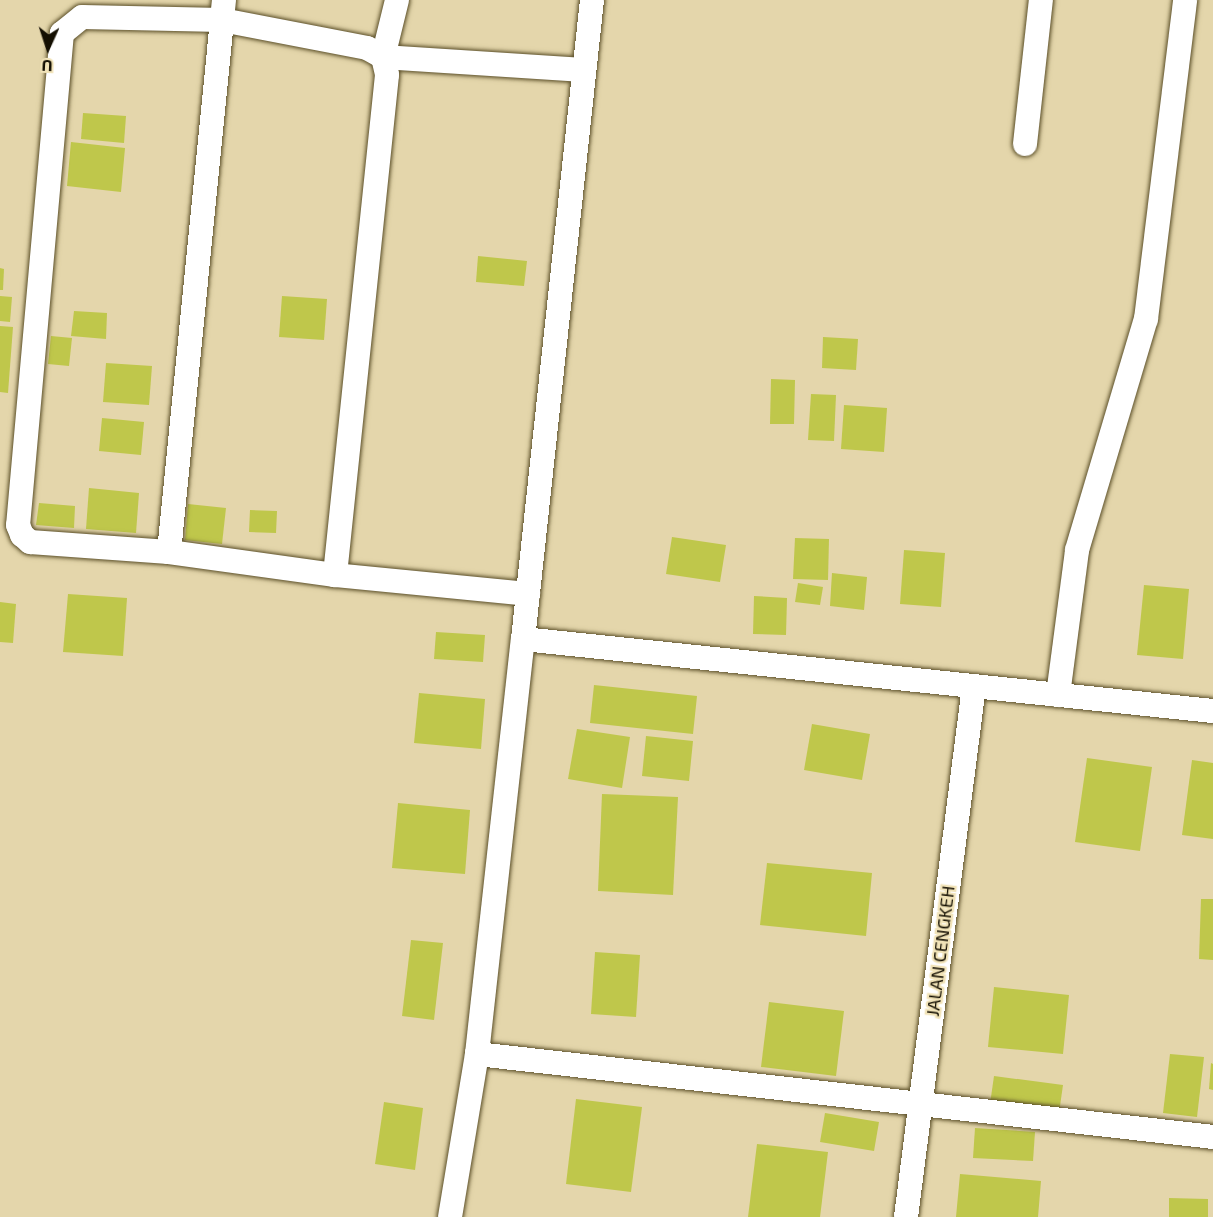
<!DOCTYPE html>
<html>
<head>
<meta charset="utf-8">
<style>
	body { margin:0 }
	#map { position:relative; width:1213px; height:1217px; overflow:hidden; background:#e4d6ab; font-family:"Exo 2",sans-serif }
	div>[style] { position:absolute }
	.building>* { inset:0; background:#bfc74b }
	.roads { filter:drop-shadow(0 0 2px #5b4f28) drop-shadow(0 0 2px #5b4f28) }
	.minor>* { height:24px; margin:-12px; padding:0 12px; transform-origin:12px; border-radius:12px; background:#fff }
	span { translate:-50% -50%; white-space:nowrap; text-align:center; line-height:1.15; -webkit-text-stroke:4.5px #f1e3b8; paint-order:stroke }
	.street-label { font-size:18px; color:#140f02 }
	.north { position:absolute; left:18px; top:18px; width:60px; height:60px; -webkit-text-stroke:4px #f1e3b8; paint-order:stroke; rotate:183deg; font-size:16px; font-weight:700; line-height:24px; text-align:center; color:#140f02 }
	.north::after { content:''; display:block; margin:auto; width:21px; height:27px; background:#140f02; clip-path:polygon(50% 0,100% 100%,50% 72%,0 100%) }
</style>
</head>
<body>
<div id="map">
	<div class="building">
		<i style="clip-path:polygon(83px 113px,126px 116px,124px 143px,81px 139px)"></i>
		<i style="clip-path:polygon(71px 142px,125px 148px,121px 192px,67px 186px)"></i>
		<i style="clip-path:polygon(478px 256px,527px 261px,524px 286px,476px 282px)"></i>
		<i style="clip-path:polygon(0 268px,4px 269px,3px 290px,0 290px)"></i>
		<i style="clip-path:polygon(0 296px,12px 297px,10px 322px,0 321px)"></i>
		<i style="clip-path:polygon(282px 296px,327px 299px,324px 340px,279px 337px)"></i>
		<i style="clip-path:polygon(74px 311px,107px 313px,106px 339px,71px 336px)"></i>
		<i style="clip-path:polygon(0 326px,13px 327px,8px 393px,0 392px)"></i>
		<i style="clip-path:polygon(51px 336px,72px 338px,69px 366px,48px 364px)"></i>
		<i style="clip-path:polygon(823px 337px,858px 339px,856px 370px,822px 368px)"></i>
		<i style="clip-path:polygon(106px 363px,152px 366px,149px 405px,103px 402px)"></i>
		<i style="clip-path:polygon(771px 379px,795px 380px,794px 424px,770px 424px)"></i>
		<i style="clip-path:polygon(811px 394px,836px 395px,834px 441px,808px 440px)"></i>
		<i style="clip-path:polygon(844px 405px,887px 408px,884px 452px,841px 449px)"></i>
		<i style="clip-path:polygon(102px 418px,144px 422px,141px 455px,99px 451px)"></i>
		<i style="clip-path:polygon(89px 488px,139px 493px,136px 533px,86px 529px)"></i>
		<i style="clip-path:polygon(39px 503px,75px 506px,74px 528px,36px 525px)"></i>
		<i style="clip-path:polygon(188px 504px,226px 508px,222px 544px,185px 540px)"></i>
		<i style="clip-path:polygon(250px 510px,277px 511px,276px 533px,249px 532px)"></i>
		<i style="clip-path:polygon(672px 537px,726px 545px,720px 582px,666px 574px)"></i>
		<i style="clip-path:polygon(795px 538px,829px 539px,828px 580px,793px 579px)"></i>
		<i style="clip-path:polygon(904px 550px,945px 553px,941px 607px,900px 604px)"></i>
		<i style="clip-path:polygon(832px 573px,867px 577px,864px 610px,830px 606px)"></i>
		<i style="clip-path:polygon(798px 583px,823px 587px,820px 605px,795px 602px)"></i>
		<i style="clip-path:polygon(1144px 585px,1189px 589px,1183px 659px,1137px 655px)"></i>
		<i style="clip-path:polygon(68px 594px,127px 598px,123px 656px,63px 652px)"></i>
		<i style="clip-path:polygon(754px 596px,787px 598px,786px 635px,753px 634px)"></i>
		<i style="clip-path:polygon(0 602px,16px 604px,13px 643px,0 642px)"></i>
		<i style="clip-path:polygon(436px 632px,485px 635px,483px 662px,434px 659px)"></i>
		<i style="clip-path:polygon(594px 685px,697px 696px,693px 734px,590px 723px)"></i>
		<i style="clip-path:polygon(419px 693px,485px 699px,481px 749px,414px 743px)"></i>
		<i style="clip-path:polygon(812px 724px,870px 734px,862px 780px,804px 770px)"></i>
		<i style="clip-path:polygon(577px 729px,630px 737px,622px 788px,568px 779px)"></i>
		<i style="clip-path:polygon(646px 736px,693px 741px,689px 781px,642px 776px)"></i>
		<i style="clip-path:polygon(1087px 758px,1152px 767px,1140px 851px,1075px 842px)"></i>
		<i style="clip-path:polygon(1192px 760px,1213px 763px,1213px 839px,1182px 835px)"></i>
		<i style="clip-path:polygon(602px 794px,678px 797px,673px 895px,598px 891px)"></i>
		<i style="clip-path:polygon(398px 803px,470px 810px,465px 874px,392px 868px)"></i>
		<i style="clip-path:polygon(767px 863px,872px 873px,866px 936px,760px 925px)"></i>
		<i style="clip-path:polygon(1201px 899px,1213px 899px,1213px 960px,1199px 959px)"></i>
		<i style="clip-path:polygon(411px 940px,443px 943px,434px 1020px,402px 1016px)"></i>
		<i style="clip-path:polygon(595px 952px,640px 955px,636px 1017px,591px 1014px)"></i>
		<i style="clip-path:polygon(994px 987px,1069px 995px,1063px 1054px,988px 1047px)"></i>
		<i style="clip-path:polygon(769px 1002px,844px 1011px,836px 1076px,761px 1067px)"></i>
		<i style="clip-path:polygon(1170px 1054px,1204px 1057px,1197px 1117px,1163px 1113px)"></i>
		<i style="clip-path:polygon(1211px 1063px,1213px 1064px,1213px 1090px,1209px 1089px)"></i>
		<i style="clip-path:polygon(994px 1076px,1063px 1085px,1059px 1113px,990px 1104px)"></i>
		<i style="clip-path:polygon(576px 1099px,642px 1107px,631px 1192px,566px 1184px)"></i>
		<i style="clip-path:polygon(384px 1102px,423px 1108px,415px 1170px,375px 1164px)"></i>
		<i style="clip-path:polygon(825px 1113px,879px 1122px,874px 1151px,820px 1142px)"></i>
		<i style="clip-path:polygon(975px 1128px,1035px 1132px,1033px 1161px,973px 1158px)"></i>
		<i style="clip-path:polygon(757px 1144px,828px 1152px,820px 1217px,748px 1217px)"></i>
		<i style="clip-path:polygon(960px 1174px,1041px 1181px,1038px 1217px,956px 1217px)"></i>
		<i style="clip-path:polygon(1169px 1198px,1208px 1199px,1208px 1217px,1169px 1217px)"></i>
	</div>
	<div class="roads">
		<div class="minor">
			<i style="left:224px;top:0;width:20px;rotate:96deg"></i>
			<i style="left:222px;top:20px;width:148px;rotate:10.9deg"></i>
			<i style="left:367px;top:48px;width:18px;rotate:29deg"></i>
			<i style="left:383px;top:57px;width:18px;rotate:77deg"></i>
			<i style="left:387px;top:75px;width:503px;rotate:95.94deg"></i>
			<i style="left:397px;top:0;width:59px;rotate:103.8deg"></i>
			<i style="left:383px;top:57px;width:201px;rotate:3.7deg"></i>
			<i style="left:592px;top:0;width:643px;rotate:96.16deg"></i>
			<i style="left:523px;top:639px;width:694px;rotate:5.96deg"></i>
			<i style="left:1025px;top:144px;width:145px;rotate:-83.7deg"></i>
			<i style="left:169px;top:552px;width:535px;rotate:-84.31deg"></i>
			<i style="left:222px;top:20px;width:140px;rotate:-178.8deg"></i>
			<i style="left:82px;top:17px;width:26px;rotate:141deg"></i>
			<i style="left:62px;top:33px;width:494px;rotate:95.1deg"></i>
			<i style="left:18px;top:525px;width:11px;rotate:68deg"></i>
			<i style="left:22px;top:535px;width:11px;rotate:41deg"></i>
			<i style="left:30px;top:542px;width:139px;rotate:4.1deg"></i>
			<i style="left:169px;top:552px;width:168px;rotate:7.9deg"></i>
			<i style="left:335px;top:575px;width:194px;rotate:5.6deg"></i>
			<i style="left:1058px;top:695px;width:146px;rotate:-82.5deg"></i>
			<i style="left:1077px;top:550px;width:241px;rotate:-73.4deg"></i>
			<i style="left:1146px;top:319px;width:321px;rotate:-83deg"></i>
			<i style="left:477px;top:1054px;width:741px;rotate:6.43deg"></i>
			<i style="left:450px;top:1217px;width:165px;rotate:-80.6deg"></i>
			<i style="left:477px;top:1054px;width:418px;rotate:-83.7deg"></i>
			<i style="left:906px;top:1217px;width:535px;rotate:-82.7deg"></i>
		</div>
	</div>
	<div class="street-label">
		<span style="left:940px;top:951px;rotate:-83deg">JALAN CENGKEH</span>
	</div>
	<div class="north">U</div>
</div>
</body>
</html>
